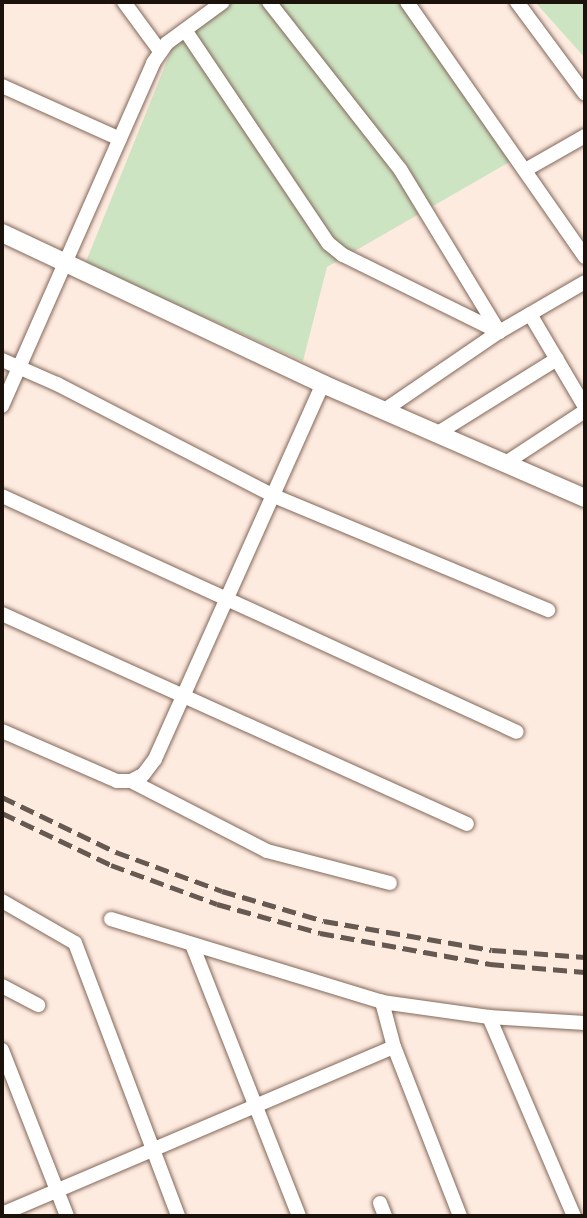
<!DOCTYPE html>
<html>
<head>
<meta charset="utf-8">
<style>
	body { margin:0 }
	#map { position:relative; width:587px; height:1218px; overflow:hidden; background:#feebe0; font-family:"DejaVu Sans",sans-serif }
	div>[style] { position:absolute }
	.green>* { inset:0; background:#cde4c3 }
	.roads { filter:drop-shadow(0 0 2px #826758) drop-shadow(0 0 2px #826758) }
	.minor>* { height:14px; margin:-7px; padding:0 7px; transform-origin:7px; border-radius:7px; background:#fff }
	.tertiary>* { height:18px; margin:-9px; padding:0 9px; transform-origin:9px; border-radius:9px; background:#fff }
	.rail>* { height:5px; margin-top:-2.5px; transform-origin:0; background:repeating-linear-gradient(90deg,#655951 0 14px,transparent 0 21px) }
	span { translate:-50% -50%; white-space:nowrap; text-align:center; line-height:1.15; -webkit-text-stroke:6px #feebe0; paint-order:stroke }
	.frame { position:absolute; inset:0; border:4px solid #1c120c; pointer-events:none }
</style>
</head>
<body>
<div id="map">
	<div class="green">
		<i style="clip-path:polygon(232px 2px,401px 2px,515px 159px,327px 267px,303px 361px,85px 264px,175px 41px)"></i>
		<i style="clip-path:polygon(535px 2px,585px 2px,585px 58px)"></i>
	</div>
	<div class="roads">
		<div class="minor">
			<i style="left:124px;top:2px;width:61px;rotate:53.7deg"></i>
			<i style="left:269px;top:2px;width:212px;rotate:51.9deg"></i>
			<i style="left:400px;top:169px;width:191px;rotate:58.7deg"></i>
			<i style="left:407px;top:2px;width:311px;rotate:55.1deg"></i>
			<i style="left:517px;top:2px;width:114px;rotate:53.5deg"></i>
			<i style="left:185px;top:30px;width:257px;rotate:56.1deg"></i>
			<i style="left:328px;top:243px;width:19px;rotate:39deg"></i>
			<i style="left:343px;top:255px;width:174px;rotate:26.3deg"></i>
			<i style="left:2px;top:86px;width:129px;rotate:24.2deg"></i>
			<i style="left:527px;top:169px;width:67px;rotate:-29.6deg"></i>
			<i style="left:530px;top:314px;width:108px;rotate:59.4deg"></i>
			<i style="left:2px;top:360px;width:60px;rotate:23.6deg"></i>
			<i style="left:57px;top:384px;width:244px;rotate:27.3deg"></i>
			<i style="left:274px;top:496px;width:297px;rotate:22.6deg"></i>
			<i style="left:2px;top:406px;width:375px;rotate:-66.2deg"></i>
			<i style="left:153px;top:63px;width:24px;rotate:-55deg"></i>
			<i style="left:167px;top:43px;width:69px;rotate:-36.2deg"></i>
			<i style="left:386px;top:409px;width:137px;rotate:-34.3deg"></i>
			<i style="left:499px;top:332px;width:99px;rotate:-30.2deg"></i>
			<i style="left:438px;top:433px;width:140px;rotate:-31.9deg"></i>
			<i style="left:504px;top:464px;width:97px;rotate:-33.2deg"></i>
			<i style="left:2px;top:496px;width:566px;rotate:24.62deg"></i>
			<i style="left:2px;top:614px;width:510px;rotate:24.3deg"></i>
			<i style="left:2px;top:731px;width:125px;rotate:23.5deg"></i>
			<i style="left:117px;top:781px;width:14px"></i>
			<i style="left:131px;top:781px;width:13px;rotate:-27deg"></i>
			<i style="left:143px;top:775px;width:20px;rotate:-53deg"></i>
			<i style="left:155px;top:759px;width:411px;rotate:-65.9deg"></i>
			<i style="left:131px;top:781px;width:153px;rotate:27.2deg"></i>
			<i style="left:267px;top:851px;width:127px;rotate:14.6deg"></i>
			<i style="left:2px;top:901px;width:84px;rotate:29.9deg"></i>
			<i style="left:75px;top:943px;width:292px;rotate:69.3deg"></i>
			<i style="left:111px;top:919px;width:283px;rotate:17deg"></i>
			<i style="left:193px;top:947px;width:289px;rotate:68.5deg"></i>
			<i style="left:2px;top:986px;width:41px;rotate:27.8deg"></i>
			<i style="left:489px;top:1017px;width:216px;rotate:66.9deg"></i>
			<i style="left:2px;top:1050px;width:178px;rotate:68.6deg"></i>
			<i style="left:380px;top:1203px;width:14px;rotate:69deg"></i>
			<i style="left:2px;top:1214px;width:426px;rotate:-23.1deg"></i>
			<i style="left:460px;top:1216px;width:181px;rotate:-111.3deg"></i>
			<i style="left:394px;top:1047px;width:47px;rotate:-104.9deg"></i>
			<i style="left:382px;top:1002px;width:108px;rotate:8deg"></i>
			<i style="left:489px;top:1017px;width:96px;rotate:3.6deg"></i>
		</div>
		<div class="tertiary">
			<i style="left:2px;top:233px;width:355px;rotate:25.2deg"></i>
			<i style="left:323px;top:384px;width:286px;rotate:23.5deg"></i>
		</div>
	</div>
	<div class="rail">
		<i style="left:2px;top:797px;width:127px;rotate:25.8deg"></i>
		<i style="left:116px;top:852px;width:113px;rotate:20.2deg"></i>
		<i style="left:222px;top:891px;width:106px;rotate:16.4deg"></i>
		<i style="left:324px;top:921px;width:170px;rotate:9.8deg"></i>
		<i style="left:492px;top:950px;width:93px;rotate:4.3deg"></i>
		<i style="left:2px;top:813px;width:121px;rotate:25.5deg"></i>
		<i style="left:111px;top:865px;width:113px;rotate:20.2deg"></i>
		<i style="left:217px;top:904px;width:107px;rotate:15.7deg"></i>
		<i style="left:320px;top:933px;width:173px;rotate:10.3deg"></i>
		<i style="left:490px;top:964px;width:95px;rotate:4.8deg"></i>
	</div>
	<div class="frame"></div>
</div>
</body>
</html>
